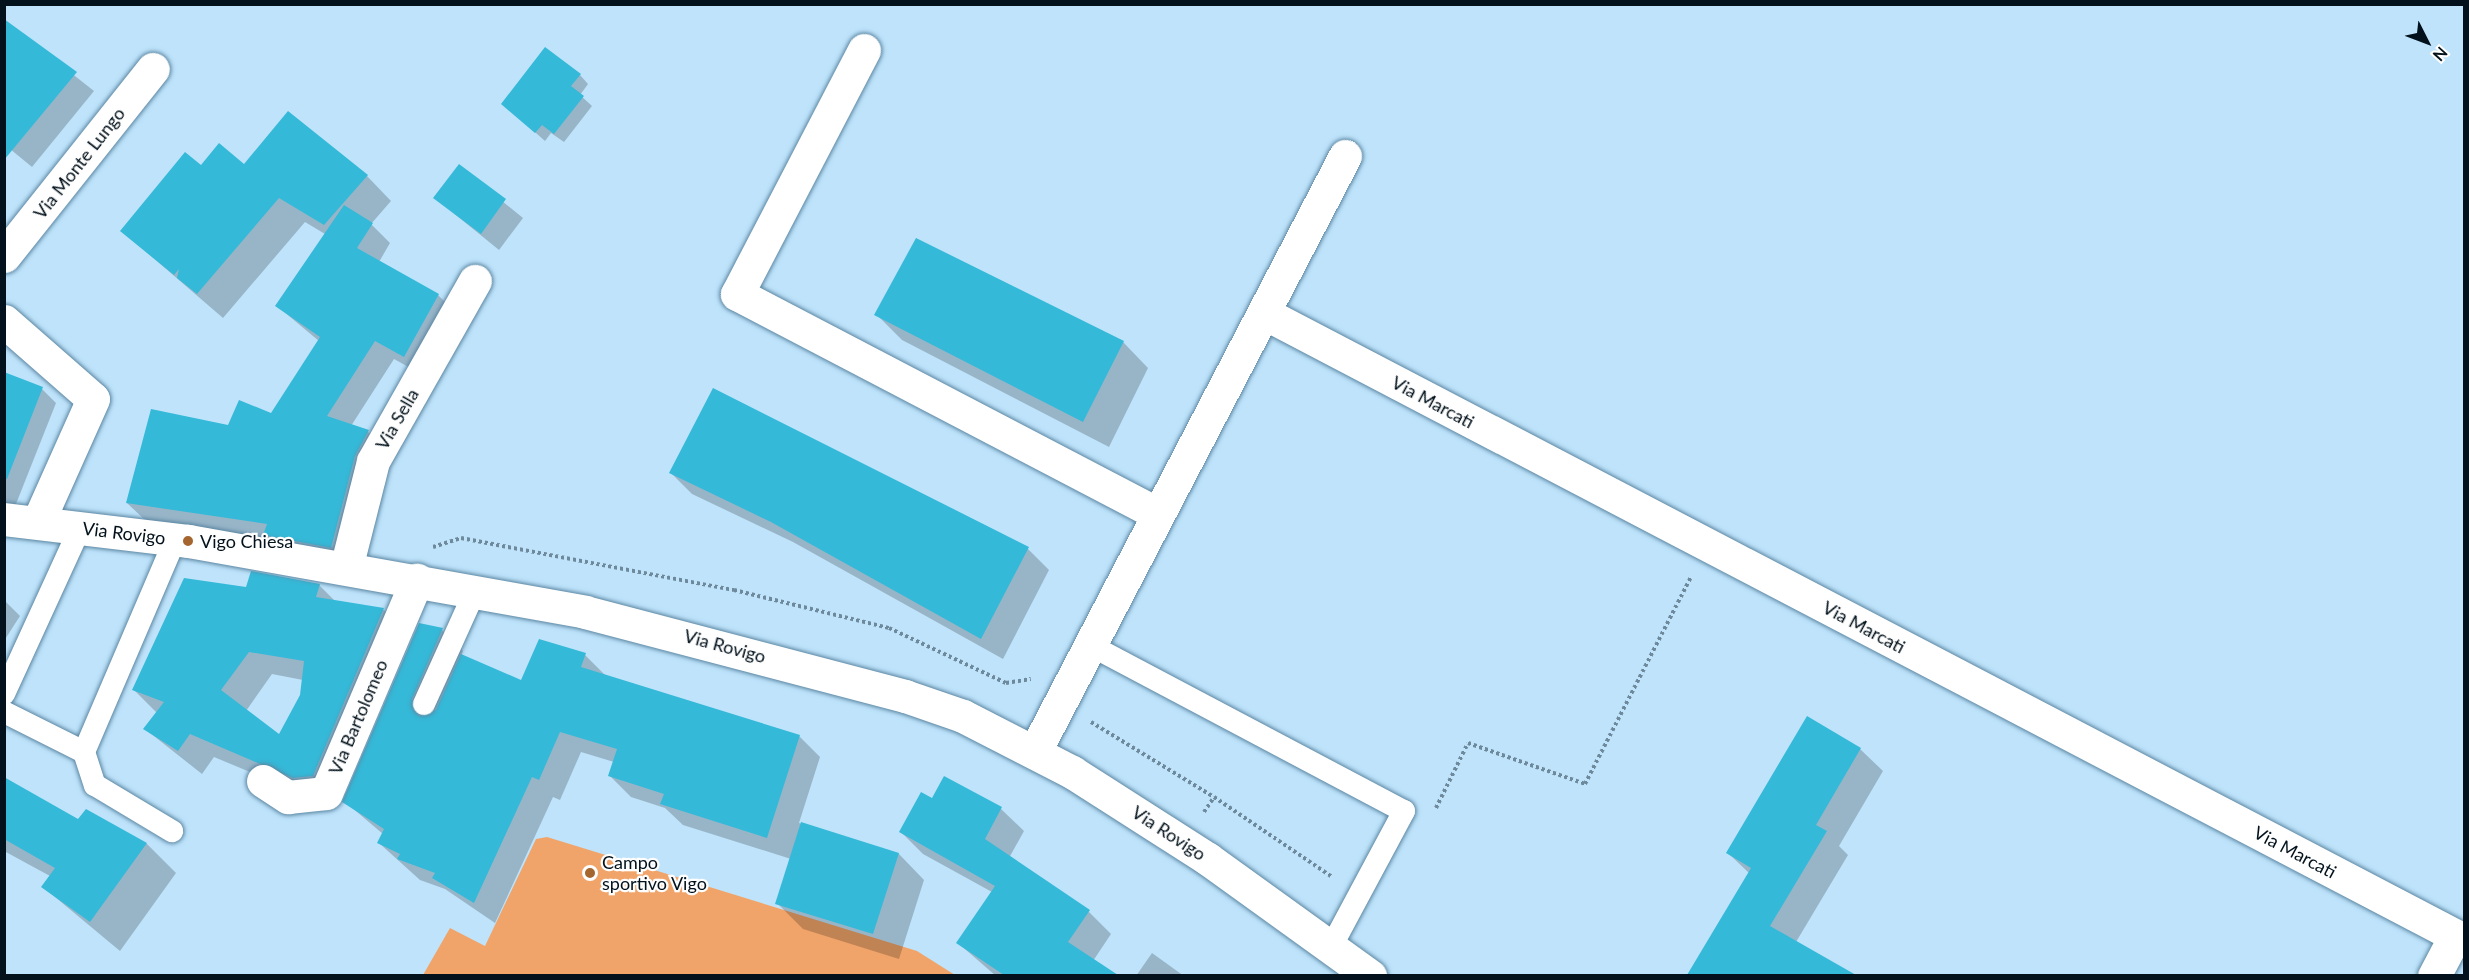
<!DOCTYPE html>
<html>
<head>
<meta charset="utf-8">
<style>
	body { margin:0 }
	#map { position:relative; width:2469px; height:980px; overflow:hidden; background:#bee3fb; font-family:Lato,sans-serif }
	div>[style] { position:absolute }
	.green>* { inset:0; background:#f1a469 }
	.shadow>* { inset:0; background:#0003 }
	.building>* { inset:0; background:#35b9d8 }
	.path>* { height:4px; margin-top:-2px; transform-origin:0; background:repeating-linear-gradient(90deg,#6d899b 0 3px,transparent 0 6px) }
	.roads { filter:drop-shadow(0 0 2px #5b86a2) drop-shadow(0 0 2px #5b86a2) }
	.service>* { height:22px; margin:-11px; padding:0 11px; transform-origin:11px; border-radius:11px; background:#fff }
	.minor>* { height:33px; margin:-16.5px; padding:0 16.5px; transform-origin:16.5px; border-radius:16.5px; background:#fff }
	.secondary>* { height:33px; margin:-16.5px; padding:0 16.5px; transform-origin:16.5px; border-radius:16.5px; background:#fff }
	.dots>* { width:16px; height:16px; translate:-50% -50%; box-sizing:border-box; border:3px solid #fefefe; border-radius:50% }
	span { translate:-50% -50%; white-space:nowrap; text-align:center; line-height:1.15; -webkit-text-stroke:4.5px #fefefe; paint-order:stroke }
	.street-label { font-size:18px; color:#02111b }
	.poi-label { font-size:18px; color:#02111b }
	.left { translate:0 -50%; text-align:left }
	.frame { position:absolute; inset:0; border:6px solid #02111b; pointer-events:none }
	.north { position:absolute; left:2397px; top:12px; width:60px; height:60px; -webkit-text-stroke:4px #fefefe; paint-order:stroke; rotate:132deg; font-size:16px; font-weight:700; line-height:24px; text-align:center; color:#02111b }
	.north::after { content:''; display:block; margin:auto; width:21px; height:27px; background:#02111b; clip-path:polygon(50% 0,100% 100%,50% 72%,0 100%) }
</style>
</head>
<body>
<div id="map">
	<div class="green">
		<i style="clip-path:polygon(547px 837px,917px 951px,955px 975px,423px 975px,450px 928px,485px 946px,536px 839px)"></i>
	</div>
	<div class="shadow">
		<i style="clip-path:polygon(4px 20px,94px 91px,32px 167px,4px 144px)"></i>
		<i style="clip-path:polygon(580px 75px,588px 84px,580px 95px,592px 106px,564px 142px,551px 133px,545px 141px,512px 112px)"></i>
		<i style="clip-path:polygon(244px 166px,367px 176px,391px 201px,371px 224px,390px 243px,379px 262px,438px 295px,457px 314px,423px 375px,394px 359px,351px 426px,368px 432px,387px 450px,350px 566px,146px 521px,127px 503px,152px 411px,229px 426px,271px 415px,319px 341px,277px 306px,325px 234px,305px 222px,223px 318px,122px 231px,201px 167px)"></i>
		<i style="clip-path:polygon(459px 166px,523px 218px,499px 250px,435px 198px)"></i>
		<i style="clip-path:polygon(876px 314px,1123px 342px,1148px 368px,1109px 447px,902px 340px)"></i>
		<i style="clip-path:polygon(4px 384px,42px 389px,56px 403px,16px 504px,4px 503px)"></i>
		<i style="clip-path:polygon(671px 473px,1028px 549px,1049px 570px,1003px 659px,793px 542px,692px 494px)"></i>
		<i style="clip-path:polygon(evenodd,319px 585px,336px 602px,384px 610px,407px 633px,317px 800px,214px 757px,202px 774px,145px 729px,157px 713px,134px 690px,247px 589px,319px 585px,272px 674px,303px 680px,301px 696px,279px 736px,246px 711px,272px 674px)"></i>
		<i style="clip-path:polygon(4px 600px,20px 616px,4px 641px)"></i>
		<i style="clip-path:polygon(442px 630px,463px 651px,461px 656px,522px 682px,585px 655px,606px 676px,799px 736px,820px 757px,799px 823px,899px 854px,924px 880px,899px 959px,803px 929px,777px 903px,791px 859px,683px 825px,665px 808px,631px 797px,610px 776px,614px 762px,581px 752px,560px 800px,553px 797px,495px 923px,445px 889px,420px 880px,379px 843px,383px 834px,344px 801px)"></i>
		<i style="clip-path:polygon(1808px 718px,1860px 749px,1883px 771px,1839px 846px,1848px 855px,1796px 942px,1853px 976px,1689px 976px,1750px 874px,1728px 853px)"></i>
		<i style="clip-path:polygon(945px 778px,1001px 809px,1024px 831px,1009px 858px,1089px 912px,1111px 934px,1093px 961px,1115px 976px,996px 976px,958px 943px,992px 892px,923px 854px,901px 832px,932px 800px)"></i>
		<i style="clip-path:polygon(4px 779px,79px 821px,86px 811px,147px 844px,176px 873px,120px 951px,43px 887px,50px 876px,4px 851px)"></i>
		<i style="clip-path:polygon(1152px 953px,1184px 976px,1136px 976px)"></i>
	</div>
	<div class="building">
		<i style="clip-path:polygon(4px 19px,77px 72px,4px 160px)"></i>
		<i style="clip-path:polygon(545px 47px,581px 74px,571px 86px,584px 96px,554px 134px,542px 125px,535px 133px,501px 104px)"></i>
		<i style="clip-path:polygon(288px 111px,368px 175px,324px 225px,279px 198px,197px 294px,177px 278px,179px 269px,174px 275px,120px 231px,185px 152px,201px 165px,219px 143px,244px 164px)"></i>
		<i style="clip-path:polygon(459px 164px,506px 199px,481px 234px,433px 198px)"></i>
		<i style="clip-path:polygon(344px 205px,373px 223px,357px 248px,439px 294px,404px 357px,375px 341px,327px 416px,369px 430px,355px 456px,331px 548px,263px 535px,267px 524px,126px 503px,151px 409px,228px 425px,239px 400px,271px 413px,320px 337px,275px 306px)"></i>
		<i style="clip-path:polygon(916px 238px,1124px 341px,1083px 422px,874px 315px)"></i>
		<i style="clip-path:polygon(4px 372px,43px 387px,7px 479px,4px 479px)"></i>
		<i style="clip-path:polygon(713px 388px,1029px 547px,981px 639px,771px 522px,669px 473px)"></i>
		<i style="clip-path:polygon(evenodd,251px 571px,320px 584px,316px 597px,384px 608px,313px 776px,293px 778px,190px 734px,178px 751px,143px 729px,164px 702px,132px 690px,184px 578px,246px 587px,251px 571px,249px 652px,304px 661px,300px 695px,279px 734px,221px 690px,249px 652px)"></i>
		<i style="clip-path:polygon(419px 623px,443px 628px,412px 699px,419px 716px,436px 710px,461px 654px,521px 680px,539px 639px,586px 653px,581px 667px,800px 735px,767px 838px,660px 804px,664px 794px,608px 776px,617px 749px,560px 732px,539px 780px,532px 777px,474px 903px,432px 878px,435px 873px,397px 859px,400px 854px,377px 843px,384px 829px,342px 802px)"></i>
		<i style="clip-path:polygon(1807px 716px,1861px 748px,1816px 825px,1827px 831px,1770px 926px,1856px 975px,1687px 975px,1751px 868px,1726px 853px)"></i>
		<i style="clip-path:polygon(944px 776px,1002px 807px,985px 839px,1090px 910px,1068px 942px,1118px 975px,1004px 975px,956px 943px,995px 886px,899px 832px,921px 792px,932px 798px)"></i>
		<i style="clip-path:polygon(4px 777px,78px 819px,86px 809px,147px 843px,90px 922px,41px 887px,55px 868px,4px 839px)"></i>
		<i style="clip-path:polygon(801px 822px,899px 853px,873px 934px,775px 904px)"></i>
	</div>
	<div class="path">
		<i style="left:433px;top:547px;width:29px;rotate:-18deg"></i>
		<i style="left:461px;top:538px;width:278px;rotate:10.8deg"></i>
		<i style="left:734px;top:590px;width:160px;rotate:13.8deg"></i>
		<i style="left:889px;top:628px;width:129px;rotate:25.2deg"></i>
		<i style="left:1006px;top:683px;width:25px;rotate:-9deg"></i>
		<i style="left:1091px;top:722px;width:144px;rotate:31.4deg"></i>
		<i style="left:1436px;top:808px;width:72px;rotate:-63.8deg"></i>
		<i style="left:1468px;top:743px;width:124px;rotate:19.3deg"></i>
		<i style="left:1585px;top:784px;width:233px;rotate:-62.9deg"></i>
		<i style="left:1204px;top:812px;width:18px;rotate:-56deg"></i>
		<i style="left:1214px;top:797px;width:143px;rotate:34.1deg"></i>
	</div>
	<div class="roads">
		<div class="service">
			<i style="left:1090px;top:645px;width:355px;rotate:27.9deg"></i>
			<i style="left:1404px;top:811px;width:154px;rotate:118.2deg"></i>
			<i style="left:4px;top:694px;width:183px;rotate:-65.4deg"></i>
			<i style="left:424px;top:704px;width:124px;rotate:-65.7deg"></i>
			<i style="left:4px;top:712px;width:89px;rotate:26.6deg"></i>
			<i style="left:84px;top:752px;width:231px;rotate:-66.8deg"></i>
			<i style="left:84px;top:752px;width:35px;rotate:72deg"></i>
			<i style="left:95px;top:785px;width:90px;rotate:30.9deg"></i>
		</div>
		<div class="minor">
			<i style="left:864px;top:50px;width:275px;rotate:117.5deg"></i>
			<i style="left:737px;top:294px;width:475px;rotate:27.6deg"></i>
			<i style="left:4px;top:256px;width:239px;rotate:-51.5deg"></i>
			<i style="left:1264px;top:313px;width:1354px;rotate:27.59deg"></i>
			<i style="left:4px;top:321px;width:118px;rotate:41.2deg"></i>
			<i style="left:93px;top:399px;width:135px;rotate:114.1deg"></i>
			<i style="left:346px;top:568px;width:110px;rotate:-75.8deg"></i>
			<i style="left:373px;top:461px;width:207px;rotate:-60.5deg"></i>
			<i style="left:1035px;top:751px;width:671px;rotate:-62.48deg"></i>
			<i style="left:263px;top:781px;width:30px;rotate:33deg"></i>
			<i style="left:288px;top:797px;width:38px;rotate:-6deg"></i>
			<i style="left:326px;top:793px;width:232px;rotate:-66.9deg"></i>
			<i style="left:2434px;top:976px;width:45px;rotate:-62.3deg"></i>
		</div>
		<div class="secondary">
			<i style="left:4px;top:519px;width:185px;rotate:6.8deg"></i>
			<i style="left:188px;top:541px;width:403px;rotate:10.1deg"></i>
			<i style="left:585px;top:612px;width:331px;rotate:14.7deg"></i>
			<i style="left:905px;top:696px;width:61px;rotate:19deg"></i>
			<i style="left:963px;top:716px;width:123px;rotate:27.2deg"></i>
			<i style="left:1072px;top:772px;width:161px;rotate:32.6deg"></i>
			<i style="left:1208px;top:859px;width:200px;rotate:35.8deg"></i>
		</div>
	</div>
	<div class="dots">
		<i style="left:188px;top:541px;background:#a5652f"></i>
		<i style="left:590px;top:873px;background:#a5652f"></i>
	</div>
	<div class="street-label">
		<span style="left:79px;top:163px;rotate:-52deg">Via Monte Lungo</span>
		<span style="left:1433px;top:402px;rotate:28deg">Via Marcati</span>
		<span style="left:397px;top:419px;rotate:-60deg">Via Sella</span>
		<span style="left:124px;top:533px;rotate:7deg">Via Rovigo</span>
		<span style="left:1864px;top:627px;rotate:28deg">Via Marcati</span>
		<span style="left:725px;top:646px;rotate:15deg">Via Rovigo</span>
		<span style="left:358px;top:717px;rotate:-67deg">Via Bartolomeo</span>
		<span style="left:1169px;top:833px;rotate:33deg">Via Rovigo</span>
		<span style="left:2295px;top:852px;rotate:28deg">Via Marcati</span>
	</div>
	<div class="poi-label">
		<span class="left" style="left:200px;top:541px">Vigo Chiesa</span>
		<span class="left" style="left:602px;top:873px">Campo<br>sportivo Vigo</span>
	</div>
	<div class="frame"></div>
	<div class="north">N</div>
</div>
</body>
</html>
